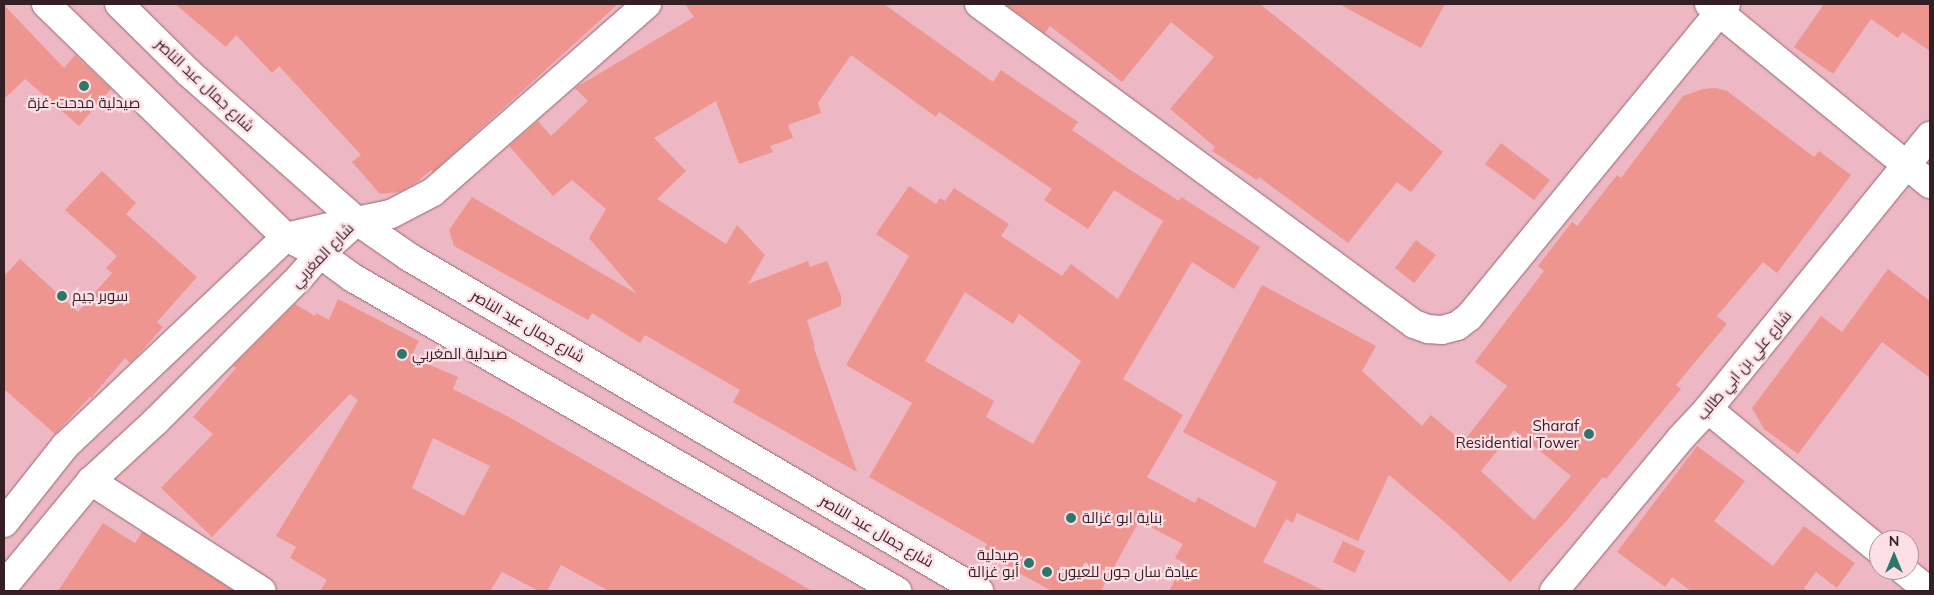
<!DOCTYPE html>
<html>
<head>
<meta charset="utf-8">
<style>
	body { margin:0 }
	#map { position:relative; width:1934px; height:595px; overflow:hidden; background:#edb8c3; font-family:Mulish,Cairo,sans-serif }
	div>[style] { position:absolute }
	.building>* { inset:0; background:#ee958f }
	.roads { filter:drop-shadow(0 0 1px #956570) drop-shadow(0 0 1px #956570) }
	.minor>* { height:28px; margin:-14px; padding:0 14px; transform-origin:14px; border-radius:14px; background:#fff }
	.major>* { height:28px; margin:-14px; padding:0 14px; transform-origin:14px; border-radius:14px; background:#fff }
	.dots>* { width:14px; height:14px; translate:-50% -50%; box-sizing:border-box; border:2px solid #fde0e6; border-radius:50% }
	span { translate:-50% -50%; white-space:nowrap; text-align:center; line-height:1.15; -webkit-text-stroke:4.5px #fde0e6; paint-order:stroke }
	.street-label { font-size:15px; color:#331f24 }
	.poi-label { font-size:15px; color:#331f24 }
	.left { translate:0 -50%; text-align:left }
	.right { translate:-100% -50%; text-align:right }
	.frame { position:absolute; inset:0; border:5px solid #331f24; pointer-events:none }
	.north { position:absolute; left:1869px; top:530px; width:50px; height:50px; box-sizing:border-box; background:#fde0e6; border:1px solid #ac9398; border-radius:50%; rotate:0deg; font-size:14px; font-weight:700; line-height:20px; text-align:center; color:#331f24 }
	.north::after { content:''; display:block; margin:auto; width:18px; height:22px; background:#2e756c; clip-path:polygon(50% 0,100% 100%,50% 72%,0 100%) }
</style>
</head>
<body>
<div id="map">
	<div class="building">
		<i style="clip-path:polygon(175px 4px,618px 4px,433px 172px,431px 170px,417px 182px,400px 192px,380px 194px,352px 162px,361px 155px,279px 66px,272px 73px,236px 35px,226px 47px)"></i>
		<i style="clip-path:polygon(evenodd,685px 4px,884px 4px,993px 82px,1001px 70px,1078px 122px,1072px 130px,1129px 169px,1179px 201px,1181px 197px,1260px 247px,1234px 289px,1192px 262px,1123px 379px,1183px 415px,1147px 477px,1195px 503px,1198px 497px,1255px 528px,1277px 482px,1183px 432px,1262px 285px,1376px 346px,1362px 371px,1422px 426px,1431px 415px,1463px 442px,1507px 386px,1475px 362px,1544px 271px,1538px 266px,1572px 222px,1577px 226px,1617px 175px,1621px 178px,1683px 96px,1703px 89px,1715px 88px,1727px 91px,1814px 157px,1819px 151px,1851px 175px,1777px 273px,1763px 262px,1717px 316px,1727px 324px,1676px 385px,1681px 389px,1606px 479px,1603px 477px,1570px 517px,1510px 582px,1455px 531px,1389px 475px,1358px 541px,1297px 513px,1293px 523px,1286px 519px,1263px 562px,1325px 591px,1169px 591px,1184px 563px,1175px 558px,1183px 544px,1139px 521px,1101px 591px,1052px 591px,982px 553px,987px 544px,869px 477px,912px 403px,846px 365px,909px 256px,876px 234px,909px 186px,936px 204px,940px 198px,945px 201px,954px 188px,1009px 224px,1001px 236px,1062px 276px,1071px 264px,1118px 299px,1163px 221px,1114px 190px,1088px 229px,1044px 200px,1052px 189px,939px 112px,936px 117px,851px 55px,818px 103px,821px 113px,788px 125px,793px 138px,770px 146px,773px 152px,739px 164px,716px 101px,654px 138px,686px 171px,657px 199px,726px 244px,737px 225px,765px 255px,748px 284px,808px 261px,810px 267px,827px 261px,841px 296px,841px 306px,807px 320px,815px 347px,813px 345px,857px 472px,733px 402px,740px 390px,645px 335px,640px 343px,592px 313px,588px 320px,454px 246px,449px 230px,472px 197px,637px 294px,589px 238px,606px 209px,572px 180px,553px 196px,509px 146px,538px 121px,551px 136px,588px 101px,575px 88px,694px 17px,685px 4px,965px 292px,1013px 324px,1019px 314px,1081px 361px,1033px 444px,986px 417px,994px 401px,925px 361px,965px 292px,685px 4px,1514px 430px,1571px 476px,1534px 520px,1481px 471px,1514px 430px)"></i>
		<i style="clip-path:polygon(1005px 4px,1260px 4px,1443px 152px,1411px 192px,1397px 182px,1348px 243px,1259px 177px,1257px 180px,1212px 151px,1215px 147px,1170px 109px,1214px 57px,1171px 22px,1122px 82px,1050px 26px,1045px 33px)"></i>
		<i style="clip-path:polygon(1339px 4px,1445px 4px,1421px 48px)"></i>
		<i style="clip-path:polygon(1824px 4px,1930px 4px,1930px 51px,1902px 32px,1898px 38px,1871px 19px,1833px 74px,1794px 47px)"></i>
		<i style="clip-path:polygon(4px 5px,64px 68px,75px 55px,111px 89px,79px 126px,25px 79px,4px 99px)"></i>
		<i style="clip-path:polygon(1501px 143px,1550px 180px,1534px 200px,1485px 164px)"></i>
		<i style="clip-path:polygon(102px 171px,136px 203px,126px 214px,197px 277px,157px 322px,163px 327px,137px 356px,130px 363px,125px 358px,91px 398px,90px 397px,55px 434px,4px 389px,4px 276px,20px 259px,78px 312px,112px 273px,106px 268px,117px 256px,65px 210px)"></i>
		<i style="clip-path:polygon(1416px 240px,1436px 255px,1414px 283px,1395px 268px)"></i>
		<i style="clip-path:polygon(1888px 269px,1930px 301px,1930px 378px,1882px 342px,1798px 454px,1764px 429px,1752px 408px,1821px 316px,1842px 332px)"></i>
		<i style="clip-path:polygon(evenodd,338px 299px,419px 341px,411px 357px,458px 377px,453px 389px,509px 417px,812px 591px,609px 591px,561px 565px,547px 591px,539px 591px,502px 572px,490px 591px,320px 591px,327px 580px,290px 558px,296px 547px,276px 536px,358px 400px,350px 394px,212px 537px,161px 488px,213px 434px,193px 417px,236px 368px,233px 366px,295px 304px,315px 316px,316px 313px,329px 320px,338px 299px,433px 438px,490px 466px,464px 516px,412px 488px,433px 438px)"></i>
		<i style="clip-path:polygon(1697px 446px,1745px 481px,1714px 521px,1773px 566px,1804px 526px,1855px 563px,1837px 588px,1816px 572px,1804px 588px,1808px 591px,1691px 591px,1672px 577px,1665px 587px,1617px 552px)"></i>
		<i style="clip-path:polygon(103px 523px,135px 543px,142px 532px,234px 591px,58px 591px)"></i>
		<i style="clip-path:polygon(1343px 541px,1365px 551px,1355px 573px,1333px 562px)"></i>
	</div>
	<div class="roads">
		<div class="minor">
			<i style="left:979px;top:4px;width:540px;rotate:36.34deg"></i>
			<i style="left:1414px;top:324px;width:15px;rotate:20deg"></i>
			<i style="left:1428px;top:329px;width:14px;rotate:4deg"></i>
			<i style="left:1442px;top:330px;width:16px;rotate:-15deg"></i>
			<i style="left:1457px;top:326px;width:15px;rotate:-37deg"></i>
			<i style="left:1469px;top:317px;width:405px;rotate:-50.6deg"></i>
			<i style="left:1709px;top:4px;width:285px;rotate:39.2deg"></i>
			<i style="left:357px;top:221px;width:35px;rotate:-12deg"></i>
			<i style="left:391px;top:214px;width:47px;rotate:-27.6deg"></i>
			<i style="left:433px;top:192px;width:285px;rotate:-41.3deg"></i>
			<i style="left:1708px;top:409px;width:222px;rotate:39.5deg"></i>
			<i style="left:91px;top:481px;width:203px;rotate:32.8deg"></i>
			<i style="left:1903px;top:570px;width:33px;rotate:39deg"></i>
			<i style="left:1554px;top:591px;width:197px;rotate:-50.3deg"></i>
			<i style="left:1680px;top:439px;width:41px;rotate:-47deg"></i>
			<i style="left:1708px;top:409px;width:352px;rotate:-50.9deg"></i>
		</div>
		<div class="major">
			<i style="left:46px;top:4px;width:334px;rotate:44.2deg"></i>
			<i style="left:286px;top:237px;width:38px;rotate:27deg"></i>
			<i style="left:320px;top:254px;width:41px;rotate:36deg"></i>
			<i style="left:353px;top:278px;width:628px;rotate:29.91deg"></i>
			<i style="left:119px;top:4px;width:98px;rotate:44.6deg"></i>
			<i style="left:189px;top:73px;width:224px;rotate:41.4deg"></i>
			<i style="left:357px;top:221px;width:63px;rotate:34.7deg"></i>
			<i style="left:409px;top:257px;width:661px;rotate:30.37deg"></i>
			<i style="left:4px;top:523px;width:98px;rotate:-51.6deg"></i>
			<i style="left:65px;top:446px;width:304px;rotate:-43.4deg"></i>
			<i style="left:286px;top:237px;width:71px;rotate:-13.1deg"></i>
			<i style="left:4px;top:586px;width:136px;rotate:-50.4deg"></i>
			<i style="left:91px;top:481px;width:87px;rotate:-42.7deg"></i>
			<i style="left:155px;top:422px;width:205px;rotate:-45deg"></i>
			<i style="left:300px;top:277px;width:30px;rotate:-49deg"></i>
			<i style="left:320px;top:254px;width:50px;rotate:-41.7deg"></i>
		</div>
	</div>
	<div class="dots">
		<i style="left:84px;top:86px;background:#2e756c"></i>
		<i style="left:62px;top:296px;background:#2e756c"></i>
		<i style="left:402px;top:354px;background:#2e756c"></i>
		<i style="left:1589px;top:434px;background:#2e756c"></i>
		<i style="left:1071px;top:518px;background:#2e756c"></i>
		<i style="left:1029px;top:563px;background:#2e756c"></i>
		<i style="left:1047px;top:572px;background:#2e756c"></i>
	</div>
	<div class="street-label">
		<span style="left:205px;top:85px;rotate:43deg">شارع جمال عبد الناصر</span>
		<span style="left:322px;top:255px;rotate:-46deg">شارع المغربي</span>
		<span style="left:528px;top:326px;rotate:30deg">شارع جمال عبد الناصر</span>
		<span style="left:1744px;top:365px;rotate:-50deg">شارع علي بن ابي طالب</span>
		<span style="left:877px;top:531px;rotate:30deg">شارع جمال عبد الناصر</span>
	</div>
	<div class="poi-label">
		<span style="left:84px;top:103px">صيدلية مدحت-غزة</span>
		<span class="left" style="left:72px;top:296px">سوبر جيم</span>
		<span class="left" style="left:412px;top:354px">صيدلية المغربي</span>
		<span class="right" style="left:1579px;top:434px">Sharaf<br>Residential Tower</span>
		<span class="left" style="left:1082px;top:518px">بناية ابو غزالة</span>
		<span class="right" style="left:1019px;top:563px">صيدلية<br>أبو غزالة</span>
		<span class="left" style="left:1058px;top:572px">عيادة سان جون للعيون</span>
	</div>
	<div class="frame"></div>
	<div class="north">N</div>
</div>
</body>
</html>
